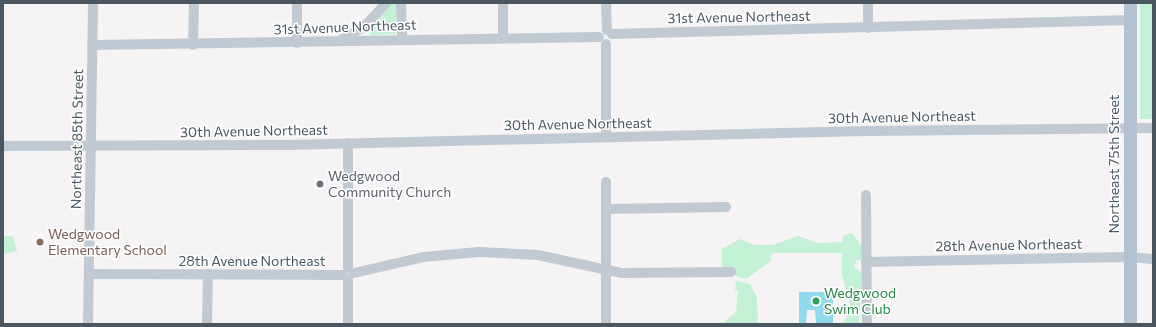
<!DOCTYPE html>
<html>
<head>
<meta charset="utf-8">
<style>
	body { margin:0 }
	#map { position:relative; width:1156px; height:327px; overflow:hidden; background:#f5f3f3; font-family:Commissioner,sans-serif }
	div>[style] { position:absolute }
	.green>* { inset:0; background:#c3f1d5 }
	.water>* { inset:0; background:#90daee }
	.minor>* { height:10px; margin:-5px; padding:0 5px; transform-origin:5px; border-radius:5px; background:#c1cad2 }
	.major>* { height:13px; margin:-6.5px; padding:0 6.5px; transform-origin:6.5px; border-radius:6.5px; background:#b3c2d1 }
	.dots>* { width:11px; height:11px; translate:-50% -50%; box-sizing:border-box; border:2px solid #fff; border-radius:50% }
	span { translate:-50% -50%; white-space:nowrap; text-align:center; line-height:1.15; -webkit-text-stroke:3px #fff; paint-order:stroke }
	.street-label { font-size:14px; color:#4a5661 }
	.worship-label { font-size:14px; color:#5b616d }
	.left { translate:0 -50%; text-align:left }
	.education-label { font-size:14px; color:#785e54 }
	.leisure-label { font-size:14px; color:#27864d }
	.frame { position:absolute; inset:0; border:4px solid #4a5661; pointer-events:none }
</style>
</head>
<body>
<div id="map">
	<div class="green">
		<i style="clip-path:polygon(393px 3px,397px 3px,396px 34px,370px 35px,370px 30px)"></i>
		<i style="clip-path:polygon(1140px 3px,1153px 3px,1153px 119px,1140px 119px)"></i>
		<i style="clip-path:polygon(852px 233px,862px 246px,861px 259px,856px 261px,854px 267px,862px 272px,859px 324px,843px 324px,851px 308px,842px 275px,842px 253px,773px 253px,771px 255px,771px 261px,746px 279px,736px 276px,732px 269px,722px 266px,722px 249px,740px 239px,754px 245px,773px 245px,798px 236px,818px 243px,843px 242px,843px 235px)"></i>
		<i style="clip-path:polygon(3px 236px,13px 236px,17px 251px,3px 254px)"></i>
		<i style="clip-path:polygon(736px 281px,750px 284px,757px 298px,758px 324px,722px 324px,736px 312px,738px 291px,735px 290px)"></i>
	</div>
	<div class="water">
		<i style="clip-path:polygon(799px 292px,833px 292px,833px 323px,816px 323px,815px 310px,807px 310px,806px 323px,799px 323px)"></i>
	</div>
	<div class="minor">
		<i style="left:401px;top:3px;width:37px;rotate:88deg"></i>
		<i style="left:503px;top:3px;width:34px;rotate:90deg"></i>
		<i style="left:606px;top:3px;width:27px;rotate:88deg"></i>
		<i style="left:868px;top:28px;width:25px;rotate:-90deg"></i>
		<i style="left:612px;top:34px;width:518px;rotate:-1.55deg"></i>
		<i style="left:342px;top:39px;width:25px;rotate:-29deg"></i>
		<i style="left:364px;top:27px;width:33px;rotate:-47deg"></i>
		<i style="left:297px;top:43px;width:40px;rotate:-90deg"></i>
		<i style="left:606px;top:44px;width:93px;rotate:90deg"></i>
		<i style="left:92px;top:45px;width:507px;rotate:-0.9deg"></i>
		<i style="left:193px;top:45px;width:42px;rotate:-88.6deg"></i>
		<i style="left:348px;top:143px;width:125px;rotate:90deg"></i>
		<i style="left:3px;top:146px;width:285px;rotate:-0.2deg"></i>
		<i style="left:288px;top:145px;width:579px;rotate:-1.39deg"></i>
		<i style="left:867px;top:131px;width:286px;rotate:-0.6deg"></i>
		<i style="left:606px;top:182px;width:142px;rotate:90deg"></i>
		<i style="left:866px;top:195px;width:129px;rotate:89.6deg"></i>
		<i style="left:606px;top:209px;width:120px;rotate:-1deg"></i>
		<i style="left:866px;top:262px;width:264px;rotate:-1.1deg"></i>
		<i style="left:1130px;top:257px;width:23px;rotate:5deg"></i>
		<i style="left:354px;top:273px;width:72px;rotate:-12.9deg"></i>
		<i style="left:424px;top:257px;width:55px;rotate:-5.2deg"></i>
		<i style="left:479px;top:252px;width:59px;rotate:2.9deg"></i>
		<i style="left:538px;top:255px;width:86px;rotate:12.1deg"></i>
		<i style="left:622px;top:273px;width:109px;rotate:-0.5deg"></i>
		<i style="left:89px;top:274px;width:254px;rotate:0.2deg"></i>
		<i style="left:88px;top:324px;width:321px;rotate:-89.1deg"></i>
		<i style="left:207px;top:324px;width:50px;rotate:-88.9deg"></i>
		<i style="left:348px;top:324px;width:45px;rotate:-90deg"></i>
	</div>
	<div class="major">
		<i style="left:1130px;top:324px;width:321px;rotate:-90deg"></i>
	</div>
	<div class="dots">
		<i style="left:320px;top:184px;background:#6b7280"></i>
		<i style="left:40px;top:242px;background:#8d6e63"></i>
		<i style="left:816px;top:301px;background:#2e9e5b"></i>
	</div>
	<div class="street-label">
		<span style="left:739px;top:17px;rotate:-1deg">31st Avenue Northeast</span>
		<span style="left:345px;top:27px;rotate:-2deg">31st Avenue Northeast</span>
		<span style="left:902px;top:117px;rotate:-1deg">30th Avenue Northeast</span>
		<span style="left:578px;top:124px;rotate:-1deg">30th Avenue Northeast</span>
		<span style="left:254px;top:131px;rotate:-1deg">30th Avenue Northeast</span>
		<span style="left:77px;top:139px;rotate:-89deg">Northeast 85th Street</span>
		<span style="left:1114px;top:164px;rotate:-90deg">Northeast 75th Street</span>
		<span style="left:1009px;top:245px;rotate:-1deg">28th Avenue Northeast</span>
		<span style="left:252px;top:261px">28th Avenue Northeast</span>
	</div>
	<div class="worship-label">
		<span class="left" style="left:328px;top:184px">Wedgwood<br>Community Church</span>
	</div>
	<div class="education-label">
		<span class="left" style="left:48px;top:242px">Wedgwood<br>Elementary School</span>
	</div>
	<div class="leisure-label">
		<span class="left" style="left:824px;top:301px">Wedgwood<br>Swim Club</span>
	</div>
	<div class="frame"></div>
</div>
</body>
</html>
